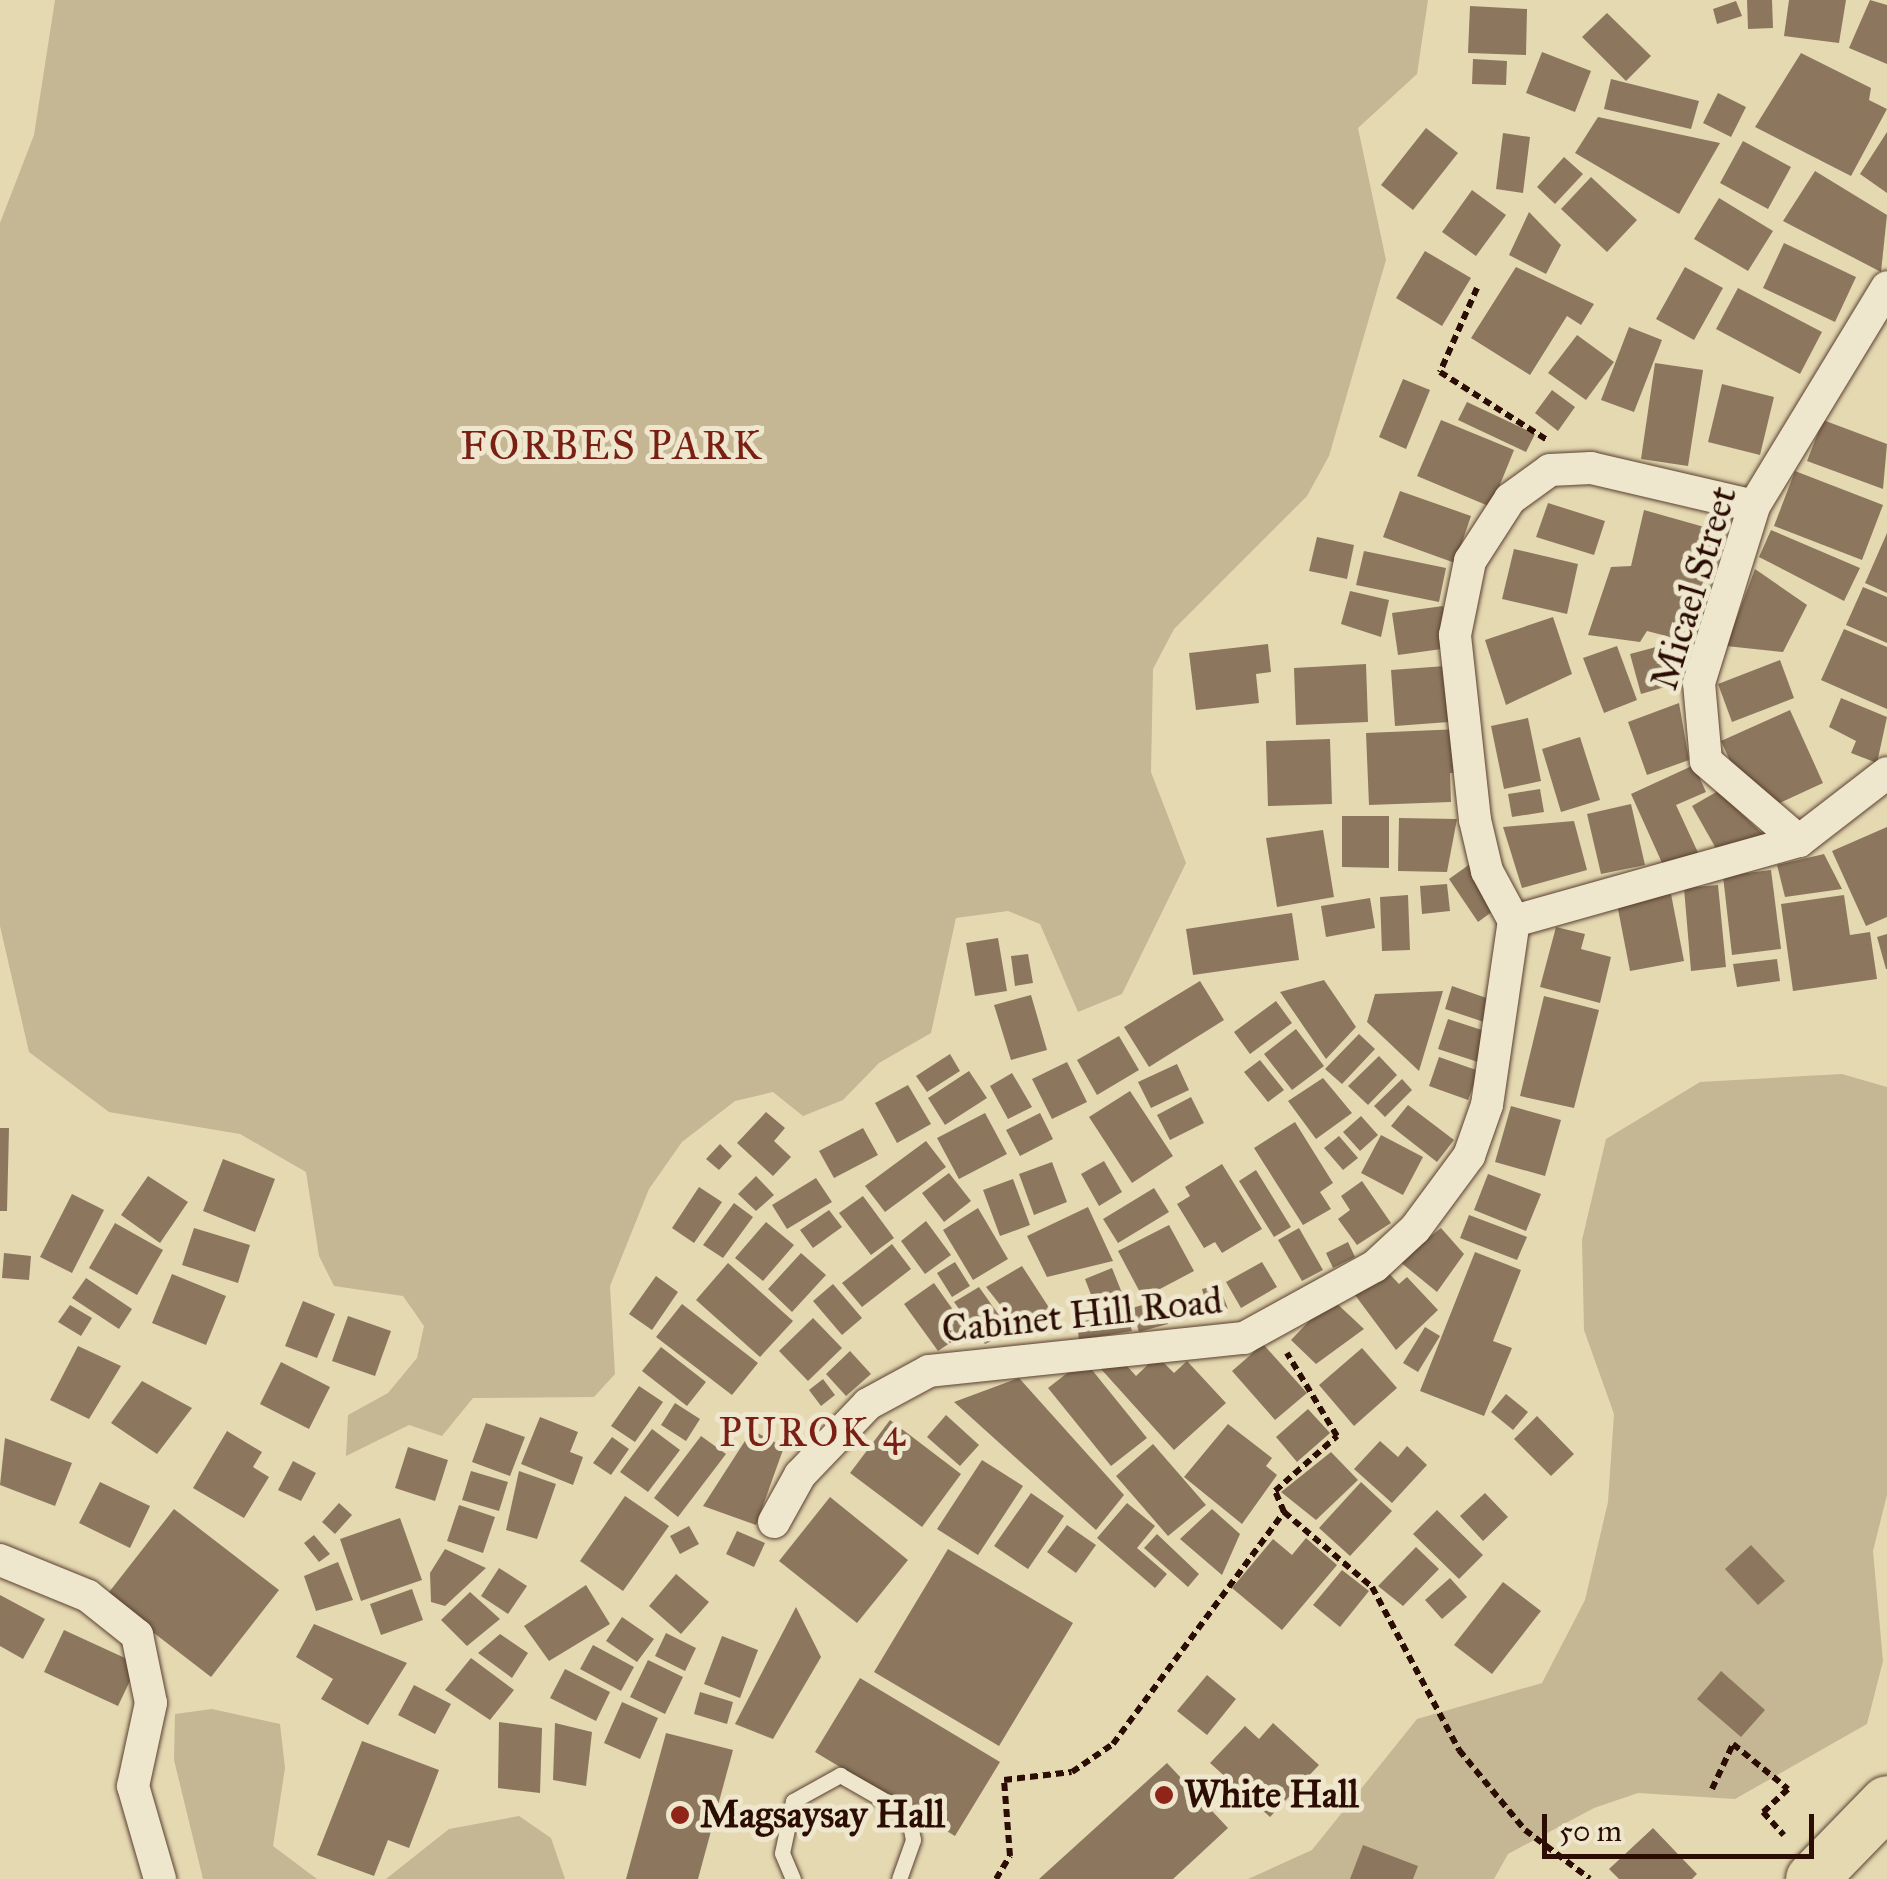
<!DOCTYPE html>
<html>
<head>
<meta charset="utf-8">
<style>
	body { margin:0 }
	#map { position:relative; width:1887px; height:1879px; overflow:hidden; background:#e5d9b2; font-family:"IM FELL Great Primer",serif }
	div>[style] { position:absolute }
	.green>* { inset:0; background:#c5b694 }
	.building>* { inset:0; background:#8c775e }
	.path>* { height:6px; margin-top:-3px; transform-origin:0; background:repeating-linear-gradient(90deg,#2b0d04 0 8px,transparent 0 13px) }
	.roads { filter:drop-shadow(0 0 2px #5a4030) drop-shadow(0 0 2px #5a4030) }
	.service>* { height:15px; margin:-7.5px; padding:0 7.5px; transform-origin:7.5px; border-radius:7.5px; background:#eee6cd }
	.minor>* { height:32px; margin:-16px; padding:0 16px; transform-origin:16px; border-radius:16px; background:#eee6cd }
	.primary>* { height:52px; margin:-26px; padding:0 26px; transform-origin:26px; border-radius:26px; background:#e5d9b2 }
	.dots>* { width:28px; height:28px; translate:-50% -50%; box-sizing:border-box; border:5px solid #eee6cd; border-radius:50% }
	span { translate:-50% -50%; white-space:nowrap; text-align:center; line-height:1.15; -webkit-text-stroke:10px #eee6cd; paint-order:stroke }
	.street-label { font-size:38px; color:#2b0d04 }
	.poi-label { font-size:38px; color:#2b0d04; font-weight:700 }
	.left { translate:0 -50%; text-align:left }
	.neighbourhood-label { font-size:40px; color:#7a1f14; letter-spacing:2.5px }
	.scale { position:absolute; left:1542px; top:1814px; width:272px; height:45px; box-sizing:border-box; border:5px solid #2b0d04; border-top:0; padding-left:12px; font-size:30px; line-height:35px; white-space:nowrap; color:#2b0d04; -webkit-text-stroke:8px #eee6cd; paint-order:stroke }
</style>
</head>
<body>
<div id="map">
	<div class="green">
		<i style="clip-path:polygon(55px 0,1428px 0,1417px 74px,1358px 128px,1386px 260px,1329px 456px,1307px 496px,1174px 629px,1153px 669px,1151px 772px,1186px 863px,1122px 994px,1078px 1012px,1040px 924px,1008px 911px,956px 918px,931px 1033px,879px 1063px,843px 1100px,803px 1116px,773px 1092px,735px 1101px,682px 1142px,649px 1189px,610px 1286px,615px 1374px,594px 1397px,473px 1398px,442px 1436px,409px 1425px,346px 1456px,348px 1415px,388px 1393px,417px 1358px,424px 1326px,403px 1296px,334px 1286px,319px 1256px,306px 1172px,240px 1134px,109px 1112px,29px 1052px,0 926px,0 223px,34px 135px)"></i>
		<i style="clip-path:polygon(1842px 1074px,1887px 1087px,1887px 1495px,1873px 1551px,1883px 1661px,1867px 1724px,1735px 1799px,1638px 1793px,1594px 1808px,1508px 1854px,1494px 1879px,1248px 1879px,1312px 1850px,1417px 1719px,1542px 1683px,1585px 1600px,1608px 1502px,1614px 1414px,1584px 1330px,1582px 1240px,1606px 1139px,1700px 1082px)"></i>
		<i style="clip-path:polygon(212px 1709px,280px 1724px,285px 1768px,273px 1846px,317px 1879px,203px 1879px,174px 1760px,175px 1714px)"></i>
		<i style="clip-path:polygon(519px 1816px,551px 1838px,565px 1879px,386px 1879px,449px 1829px)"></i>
	</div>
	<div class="building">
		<i style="clip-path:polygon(1747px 0,1772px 0,1773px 28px,1748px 29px)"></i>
		<i style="clip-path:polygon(1789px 0,1846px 0,1839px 43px,1784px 36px)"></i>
		<i style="clip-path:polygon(1870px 0,1887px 5px,1887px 64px,1849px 48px)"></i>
		<i style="clip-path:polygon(1736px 1px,1742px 16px,1717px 24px,1713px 9px)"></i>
		<i style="clip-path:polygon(1470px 6px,1527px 9px,1526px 55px,1468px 53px)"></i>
		<i style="clip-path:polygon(1607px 13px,1651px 56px,1626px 81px,1582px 37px)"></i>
		<i style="clip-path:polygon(1542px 52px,1591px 71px,1575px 112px,1526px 93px)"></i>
		<i style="clip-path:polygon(1801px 53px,1871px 88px,1869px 100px,1887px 109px,1851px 176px,1755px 127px)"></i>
		<i style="clip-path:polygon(1473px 59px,1507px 61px,1506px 85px,1472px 84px)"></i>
		<i style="clip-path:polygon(1611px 79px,1699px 101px,1691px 129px,1604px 109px)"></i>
		<i style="clip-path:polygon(1718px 93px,1746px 107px,1731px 137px,1703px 123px)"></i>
		<i style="clip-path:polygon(1598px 117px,1720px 143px,1679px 214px,1575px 153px)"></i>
		<i style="clip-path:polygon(1426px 128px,1458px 153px,1413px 210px,1381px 185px)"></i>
		<i style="clip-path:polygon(1887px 132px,1887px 193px,1860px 174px)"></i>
		<i style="clip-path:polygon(1503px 133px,1530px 137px,1523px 193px,1496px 189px)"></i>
		<i style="clip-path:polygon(1743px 141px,1791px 167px,1768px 209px,1720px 183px)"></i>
		<i style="clip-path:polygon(1564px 157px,1583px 174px,1555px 204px,1537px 187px)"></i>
		<i style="clip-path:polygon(1815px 171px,1887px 215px,1881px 272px,1783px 221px)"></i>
		<i style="clip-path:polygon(1591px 177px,1637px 220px,1607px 252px,1561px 209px)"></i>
		<i style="clip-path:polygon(1472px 190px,1506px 215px,1476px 256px,1442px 232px)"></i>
		<i style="clip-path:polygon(1719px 198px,1773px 231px,1748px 271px,1694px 239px)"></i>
		<i style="clip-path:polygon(1529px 212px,1561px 245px,1546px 274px,1509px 255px)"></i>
		<i style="clip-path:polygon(1784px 243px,1856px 277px,1835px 322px,1763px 288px)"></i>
		<i style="clip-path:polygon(1425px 251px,1471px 278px,1442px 326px,1396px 298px)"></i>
		<i style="clip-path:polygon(1516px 267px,1594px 304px,1581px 325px,1567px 316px,1530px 375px,1471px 338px)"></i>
		<i style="clip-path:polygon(1685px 267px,1723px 288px,1694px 340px,1656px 319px)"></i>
		<i style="clip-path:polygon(1738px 288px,1822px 332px,1800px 374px,1716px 329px)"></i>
		<i style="clip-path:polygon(1629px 327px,1662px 340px,1634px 412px,1601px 400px)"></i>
		<i style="clip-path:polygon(1577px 335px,1614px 362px,1586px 400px,1548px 373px)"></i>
		<i style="clip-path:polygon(1655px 363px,1703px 370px,1688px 466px,1641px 459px)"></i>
		<i style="clip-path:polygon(1403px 379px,1430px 390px,1406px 449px,1379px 437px)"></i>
		<i style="clip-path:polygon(1722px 384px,1774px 397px,1760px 455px,1708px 442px)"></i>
		<i style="clip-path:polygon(1552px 390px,1575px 407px,1558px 431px,1535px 413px)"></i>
		<i style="clip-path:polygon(1467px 402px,1535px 434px,1526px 452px,1458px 420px)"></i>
		<i style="clip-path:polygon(1441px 420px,1514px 450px,1491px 507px,1417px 476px)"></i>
		<i style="clip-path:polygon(1823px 420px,1887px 444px,1883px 489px,1807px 461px)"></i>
		<i style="clip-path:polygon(1795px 471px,1883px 505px,1862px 560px,1774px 526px)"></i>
		<i style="clip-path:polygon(1400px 491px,1471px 516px,1455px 563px,1383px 537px)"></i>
		<i style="clip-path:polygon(1548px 503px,1605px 521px,1594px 555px,1536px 537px)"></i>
		<i style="clip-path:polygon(1644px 510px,1722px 532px,1700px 590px,1716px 593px,1702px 627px,1688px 621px,1682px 640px,1647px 631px,1640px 642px,1588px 635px,1611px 567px,1631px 566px)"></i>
		<i style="clip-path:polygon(1771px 530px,1860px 568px,1844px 601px,1759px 557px)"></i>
		<i style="clip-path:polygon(1887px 533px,1887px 593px,1865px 583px)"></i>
		<i style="clip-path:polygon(1317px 537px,1354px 545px,1347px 579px,1309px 571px)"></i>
		<i style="clip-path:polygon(1514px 549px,1578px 564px,1567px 614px,1502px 599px)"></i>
		<i style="clip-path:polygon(1364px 551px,1446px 568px,1439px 602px,1356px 585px)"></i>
		<i style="clip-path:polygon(1755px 569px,1807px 605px,1783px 652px,1726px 646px)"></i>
		<i style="clip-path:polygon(1863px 587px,1887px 597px,1887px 643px,1846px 625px)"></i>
		<i style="clip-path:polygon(1350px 591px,1389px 600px,1381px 637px,1341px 624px)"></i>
		<i style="clip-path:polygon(1443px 606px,1449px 648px,1398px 655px,1392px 613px)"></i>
		<i style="clip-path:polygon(1553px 617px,1572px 674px,1506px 705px,1485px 640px)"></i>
		<i style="clip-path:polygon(1844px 629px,1887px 647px,1887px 709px,1821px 680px)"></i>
		<i style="clip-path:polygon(1671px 643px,1682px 682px,1641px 694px,1630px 654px)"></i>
		<i style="clip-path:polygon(1268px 644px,1271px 672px,1256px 674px,1259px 703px,1196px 710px,1189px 653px)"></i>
		<i style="clip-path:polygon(1617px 646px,1637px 700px,1604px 713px,1583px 658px)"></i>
		<i style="clip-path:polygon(1780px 660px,1794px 698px,1732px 722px,1718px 684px)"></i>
		<i style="clip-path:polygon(1366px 664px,1368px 722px,1296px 725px,1294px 668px)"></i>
		<i style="clip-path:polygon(1445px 666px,1449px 722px,1395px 726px,1391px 670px)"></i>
		<i style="clip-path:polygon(1841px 698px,1887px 717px,1877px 763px,1851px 753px,1856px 741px,1829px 727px)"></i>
		<i style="clip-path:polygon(1679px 703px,1689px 760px,1647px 775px,1628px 722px)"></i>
		<i style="clip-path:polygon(1790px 710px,1823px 783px,1769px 808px,1746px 796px,1721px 741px)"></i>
		<i style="clip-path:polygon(1528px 718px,1541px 781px,1504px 789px,1491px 726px)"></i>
		<i style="clip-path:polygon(1461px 729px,1462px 773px,1450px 773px,1451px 802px,1369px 805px,1366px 733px)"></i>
		<i style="clip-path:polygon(1580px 737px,1600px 800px,1561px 812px,1542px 749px)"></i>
		<i style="clip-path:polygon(1330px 739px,1332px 804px,1268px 806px,1266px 741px)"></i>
		<i style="clip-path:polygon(1694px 765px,1706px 792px,1676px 805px,1701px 859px,1667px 874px,1631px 794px)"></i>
		<i style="clip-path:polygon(1540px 789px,1544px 812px,1512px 817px,1508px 794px)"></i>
		<i style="clip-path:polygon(1718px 791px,1768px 839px,1723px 861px,1692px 806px)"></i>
		<i style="clip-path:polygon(1631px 804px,1645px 865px,1601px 874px,1587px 814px)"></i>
		<i style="clip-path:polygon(1342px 816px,1389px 816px,1389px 868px,1342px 867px)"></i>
		<i style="clip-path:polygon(1399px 818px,1457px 819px,1447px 872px,1398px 871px)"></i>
		<i style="clip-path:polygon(1574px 821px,1587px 870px,1522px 888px,1503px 827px)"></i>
		<i style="clip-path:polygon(1887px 827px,1887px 917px,1866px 926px,1832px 851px)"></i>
		<i style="clip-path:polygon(1323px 830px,1334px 897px,1277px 907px,1266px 838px)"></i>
		<i style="clip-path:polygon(1824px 854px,1842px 889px,1785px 897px,1777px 865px)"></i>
		<i style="clip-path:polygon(1470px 864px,1500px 906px,1478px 922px,1449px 879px)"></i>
		<i style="clip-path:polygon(1771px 870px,1781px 949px,1732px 955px,1723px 876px)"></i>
		<i style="clip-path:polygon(1447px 884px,1450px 911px,1422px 914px,1420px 886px)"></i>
		<i style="clip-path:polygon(1718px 885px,1726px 967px,1691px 971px,1684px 888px)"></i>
		<i style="clip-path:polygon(1671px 894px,1684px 961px,1630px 971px,1617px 904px)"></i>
		<i style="clip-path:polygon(1408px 895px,1410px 950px,1382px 951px,1380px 897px)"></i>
		<i style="clip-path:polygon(1844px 895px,1850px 935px,1870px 932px,1877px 979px,1793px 991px,1781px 904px)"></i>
		<i style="clip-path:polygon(1370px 898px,1375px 928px,1326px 937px,1321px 906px)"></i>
		<i style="clip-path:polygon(1292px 913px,1299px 960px,1193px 975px,1186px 929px)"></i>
		<i style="clip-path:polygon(1556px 927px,1585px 934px,1581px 949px,1611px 957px,1600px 1003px,1540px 987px)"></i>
		<i style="clip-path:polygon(1887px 934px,1887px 969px,1886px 969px,1877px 937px)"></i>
		<i style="clip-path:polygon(998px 938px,1007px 991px,975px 996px,966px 943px)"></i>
		<i style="clip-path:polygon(1028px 954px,1033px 983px,1015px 986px,1011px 956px)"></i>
		<i style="clip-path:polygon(1777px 959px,1780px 981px,1737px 987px,1733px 964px)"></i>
		<i style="clip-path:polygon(1324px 980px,1356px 1027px,1326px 1059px,1280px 992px)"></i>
		<i style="clip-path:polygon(1200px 981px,1224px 1020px,1149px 1067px,1124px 1027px)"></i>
		<i style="clip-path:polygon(1452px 986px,1498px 1002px,1490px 1024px,1445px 1009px)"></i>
		<i style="clip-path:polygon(1443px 991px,1419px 1071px,1367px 1022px,1375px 994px)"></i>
		<i style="clip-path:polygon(1031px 995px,1047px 1050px,1011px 1060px,994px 1005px)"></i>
		<i style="clip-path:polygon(1544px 996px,1599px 1010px,1574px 1108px,1520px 1096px)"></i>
		<i style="clip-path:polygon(1276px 1001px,1292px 1023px,1250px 1054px,1234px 1032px)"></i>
		<i style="clip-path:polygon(1448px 1019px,1488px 1032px,1478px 1062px,1438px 1049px)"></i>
		<i style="clip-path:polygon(1296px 1029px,1324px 1066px,1292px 1090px,1264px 1054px)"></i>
		<i style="clip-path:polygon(1359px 1034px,1375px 1049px,1342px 1084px,1325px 1069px)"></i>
		<i style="clip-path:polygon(1119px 1036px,1139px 1070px,1097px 1095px,1077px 1060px)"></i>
		<i style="clip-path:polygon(950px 1054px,960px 1071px,927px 1092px,916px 1076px)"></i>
		<i style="clip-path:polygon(1379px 1056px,1397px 1075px,1368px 1105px,1348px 1086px)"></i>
		<i style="clip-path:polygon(1439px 1057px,1479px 1071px,1468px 1100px,1429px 1086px)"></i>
		<i style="clip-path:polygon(1260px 1060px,1284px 1090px,1268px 1102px,1244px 1072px)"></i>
		<i style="clip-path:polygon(1067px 1062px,1087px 1102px,1052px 1119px,1032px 1079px)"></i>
		<i style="clip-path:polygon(1177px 1064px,1189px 1090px,1151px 1108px,1138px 1082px)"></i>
		<i style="clip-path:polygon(969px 1071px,987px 1098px,945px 1125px,928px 1098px)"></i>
		<i style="clip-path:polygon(1012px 1073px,1032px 1107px,1008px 1119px,990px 1086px)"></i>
		<i style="clip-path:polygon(1323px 1078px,1352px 1113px,1316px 1139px,1288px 1101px)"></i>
		<i style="clip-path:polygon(1402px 1079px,1412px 1090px,1385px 1117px,1374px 1106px)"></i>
		<i style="clip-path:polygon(908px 1085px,931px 1124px,897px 1143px,875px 1103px)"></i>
		<i style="clip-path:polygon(1130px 1091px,1173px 1156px,1132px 1183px,1089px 1117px)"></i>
		<i style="clip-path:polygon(1191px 1097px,1204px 1123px,1170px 1140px,1157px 1115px)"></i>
		<i style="clip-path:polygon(1408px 1105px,1454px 1140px,1437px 1162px,1391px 1126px)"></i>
		<i style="clip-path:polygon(1511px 1106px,1561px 1120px,1545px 1176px,1495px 1162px)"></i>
		<i style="clip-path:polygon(766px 1112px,785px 1128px,774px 1141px,791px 1157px,773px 1176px,737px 1143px)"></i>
		<i style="clip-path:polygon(985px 1113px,1007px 1154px,959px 1179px,937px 1138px)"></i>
		<i style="clip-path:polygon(1040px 1113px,1053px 1139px,1020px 1156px,1006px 1130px)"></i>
		<i style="clip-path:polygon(1361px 1116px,1378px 1135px,1360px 1151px,1343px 1132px)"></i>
		<i style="clip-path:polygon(1295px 1122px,1333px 1183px,1320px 1192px,1331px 1209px,1303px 1225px,1254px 1148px)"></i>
		<i style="clip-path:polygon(0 1128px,9px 1128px,7px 1211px,0 1211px)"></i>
		<i style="clip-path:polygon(863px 1128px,878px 1155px,834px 1178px,819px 1151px)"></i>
		<i style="clip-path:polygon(1381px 1135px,1423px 1157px,1403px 1195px,1361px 1173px)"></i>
		<i style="clip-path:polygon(1339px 1136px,1358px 1158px,1343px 1170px,1324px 1148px)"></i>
		<i style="clip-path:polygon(926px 1141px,946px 1167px,885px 1212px,865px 1186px)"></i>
		<i style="clip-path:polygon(720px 1144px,732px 1156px,719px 1170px,706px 1159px)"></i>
		<i style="clip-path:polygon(223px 1159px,275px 1179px,255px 1232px,203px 1211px)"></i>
		<i style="clip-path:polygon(1104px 1161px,1122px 1192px,1099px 1206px,1081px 1174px)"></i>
		<i style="clip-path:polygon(1052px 1162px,1067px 1202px,1034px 1215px,1019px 1174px)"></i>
		<i style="clip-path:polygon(1222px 1164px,1262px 1229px,1222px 1253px,1215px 1242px,1204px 1248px,1177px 1204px,1190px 1196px,1185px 1187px)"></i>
		<i style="clip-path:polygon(1256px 1170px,1291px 1227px,1274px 1237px,1239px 1181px)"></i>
		<i style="clip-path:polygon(949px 1173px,971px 1201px,944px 1222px,922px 1193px)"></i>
		<i style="clip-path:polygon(1488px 1174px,1541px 1194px,1526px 1231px,1474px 1210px)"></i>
		<i style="clip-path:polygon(148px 1176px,188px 1202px,160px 1243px,121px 1215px)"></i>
		<i style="clip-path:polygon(756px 1176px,774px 1195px,756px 1211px,738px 1194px)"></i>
		<i style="clip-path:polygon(816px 1178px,832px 1202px,787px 1229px,772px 1205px)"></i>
		<i style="clip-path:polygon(1013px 1179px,1030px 1225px,1000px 1236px,983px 1190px)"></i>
		<i style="clip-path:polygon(1362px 1181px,1391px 1223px,1357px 1245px,1338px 1219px,1350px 1210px,1341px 1196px)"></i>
		<i style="clip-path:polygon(699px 1187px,722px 1202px,694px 1243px,672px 1228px)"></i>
		<i style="clip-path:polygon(1154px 1188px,1169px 1212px,1118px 1243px,1103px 1219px)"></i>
		<i style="clip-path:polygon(72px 1194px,104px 1210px,72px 1273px,40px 1257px)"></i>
		<i style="clip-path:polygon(863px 1196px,894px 1238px,871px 1255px,839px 1213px)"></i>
		<i style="clip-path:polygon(734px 1203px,753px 1217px,723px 1258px,703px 1245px)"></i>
		<i style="clip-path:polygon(1088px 1207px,1113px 1261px,1047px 1277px,1027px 1236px)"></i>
		<i style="clip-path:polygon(978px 1208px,1008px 1259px,973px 1280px,943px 1230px)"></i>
		<i style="clip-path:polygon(829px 1210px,842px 1227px,813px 1248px,800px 1230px)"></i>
		<i style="clip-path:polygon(1469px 1215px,1527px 1237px,1517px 1260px,1460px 1238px)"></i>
		<i style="clip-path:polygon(926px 1221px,951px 1255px,925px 1274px,901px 1241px)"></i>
		<i style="clip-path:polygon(766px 1222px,794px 1245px,763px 1281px,735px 1258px)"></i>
		<i style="clip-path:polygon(115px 1223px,163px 1250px,137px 1295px,89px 1268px)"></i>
		<i style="clip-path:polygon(1169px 1225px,1194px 1271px,1143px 1298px,1118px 1251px)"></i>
		<i style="clip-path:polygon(194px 1228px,250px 1245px,238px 1283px,182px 1265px)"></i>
		<i style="clip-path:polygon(1299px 1228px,1323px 1270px,1302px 1281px,1278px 1240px)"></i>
		<i style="clip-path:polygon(1441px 1228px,1464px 1254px,1437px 1292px,1399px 1261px)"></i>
		<i style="clip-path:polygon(1348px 1242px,1355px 1257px,1333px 1268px,1326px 1253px)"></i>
		<i style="clip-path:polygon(892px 1244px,911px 1269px,862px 1307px,842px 1283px)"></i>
		<i style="clip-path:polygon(1475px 1252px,1521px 1270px,1493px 1341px,1512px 1348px,1484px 1416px,1420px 1391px)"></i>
		<i style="clip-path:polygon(4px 1253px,31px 1256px,29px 1280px,2px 1278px)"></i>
		<i style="clip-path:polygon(801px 1253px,826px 1275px,792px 1312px,768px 1289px)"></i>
		<i style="clip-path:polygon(955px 1262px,970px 1286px,952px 1297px,937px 1273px)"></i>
		<i style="clip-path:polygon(1262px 1262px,1277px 1287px,1241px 1308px,1226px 1282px)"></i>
		<i style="clip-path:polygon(728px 1263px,793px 1321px,760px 1357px,696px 1300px)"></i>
		<i style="clip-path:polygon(1022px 1266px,1059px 1323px,1024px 1335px,986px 1287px)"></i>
		<i style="clip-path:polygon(1382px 1266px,1399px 1284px,1407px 1277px,1438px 1310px,1396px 1350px,1352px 1291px)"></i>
		<i style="clip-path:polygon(1112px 1268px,1126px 1303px,1098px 1313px,1085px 1279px)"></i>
		<i style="clip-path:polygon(172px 1274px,226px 1296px,206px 1345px,152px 1323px)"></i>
		<i style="clip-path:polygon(656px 1276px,678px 1292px,652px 1330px,629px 1314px)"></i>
		<i style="clip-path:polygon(86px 1278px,132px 1309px,119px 1329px,72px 1298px)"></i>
		<i style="clip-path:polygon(934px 1283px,968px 1331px,938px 1351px,904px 1304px)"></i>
		<i style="clip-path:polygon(833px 1284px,862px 1318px,842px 1335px,813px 1301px)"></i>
		<i style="clip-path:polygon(1219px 1285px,1228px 1309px,1210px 1316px,1202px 1289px)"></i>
		<i style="clip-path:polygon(979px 1287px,1011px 1332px,985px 1344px,954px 1302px)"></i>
		<i style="clip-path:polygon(1331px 1298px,1364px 1329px,1316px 1364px,1291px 1340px)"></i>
		<i style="clip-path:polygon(1160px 1300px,1168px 1324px,1139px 1332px,1132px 1308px)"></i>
		<i style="clip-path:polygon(303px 1301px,335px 1314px,317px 1358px,285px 1346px)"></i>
		<i style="clip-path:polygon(682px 1304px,758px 1363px,732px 1395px,656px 1337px)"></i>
		<i style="clip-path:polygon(70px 1305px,92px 1318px,81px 1336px,58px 1322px)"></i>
		<i style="clip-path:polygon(1126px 1310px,1132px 1331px,1079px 1340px,1077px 1323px)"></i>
		<i style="clip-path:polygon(348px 1316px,391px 1331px,375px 1376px,332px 1361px)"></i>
		<i style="clip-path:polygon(813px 1318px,842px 1348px,808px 1381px,779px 1351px)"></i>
		<i style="clip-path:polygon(1425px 1327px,1440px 1336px,1418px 1372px,1403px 1363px)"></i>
		<i style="clip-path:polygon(1263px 1344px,1307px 1393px,1275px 1420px,1232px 1371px)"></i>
		<i style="clip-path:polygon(78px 1346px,121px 1366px,89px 1419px,50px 1400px)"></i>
		<i style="clip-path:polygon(661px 1347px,706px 1382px,687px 1406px,642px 1371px)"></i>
		<i style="clip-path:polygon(1362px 1348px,1397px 1388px,1354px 1426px,1319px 1385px)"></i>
		<i style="clip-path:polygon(850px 1351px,871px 1374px,846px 1396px,826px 1374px)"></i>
		<i style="clip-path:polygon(1117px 1355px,1136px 1376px,1157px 1356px,1174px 1373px,1187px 1361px,1226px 1403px,1174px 1450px,1101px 1369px)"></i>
		<i style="clip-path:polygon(1084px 1360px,1147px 1438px,1111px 1466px,1048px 1388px)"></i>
		<i style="clip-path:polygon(281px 1362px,330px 1387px,309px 1429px,260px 1404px)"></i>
		<i style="clip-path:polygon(1019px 1378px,1124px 1495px,1096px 1530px,954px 1402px)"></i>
		<i style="clip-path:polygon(823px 1379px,835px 1395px,821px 1406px,809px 1390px)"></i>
		<i style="clip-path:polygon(142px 1381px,192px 1408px,157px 1454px,111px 1423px)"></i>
		<i style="clip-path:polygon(639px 1386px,663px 1402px,635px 1442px,611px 1426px)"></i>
		<i style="clip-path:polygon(1506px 1394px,1528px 1412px,1513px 1430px,1491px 1412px)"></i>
		<i style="clip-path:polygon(675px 1403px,700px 1419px,686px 1441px,661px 1425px)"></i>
		<i style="clip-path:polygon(1308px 1409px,1330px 1433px,1297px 1462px,1276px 1437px)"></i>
		<i style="clip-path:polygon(946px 1415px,979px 1445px,960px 1466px,927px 1437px)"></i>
		<i style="clip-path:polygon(1537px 1416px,1574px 1454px,1551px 1476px,1514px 1439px)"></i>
		<i style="clip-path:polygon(540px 1417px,578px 1432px,570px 1452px,583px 1457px,573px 1485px,521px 1464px)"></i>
		<i style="clip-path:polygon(890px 1420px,961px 1474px,922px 1527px,850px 1473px)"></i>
		<i style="clip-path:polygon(486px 1423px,525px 1437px,510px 1476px,472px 1462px)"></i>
		<i style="clip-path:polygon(1228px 1424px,1272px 1458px,1266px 1466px,1277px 1475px,1242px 1524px,1184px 1477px)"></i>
		<i style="clip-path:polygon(652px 1429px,680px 1450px,648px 1492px,620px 1472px)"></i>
		<i style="clip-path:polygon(752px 1430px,784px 1447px,756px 1525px,703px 1506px)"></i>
		<i style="clip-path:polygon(227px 1431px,262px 1452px,253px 1467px,269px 1477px,244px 1518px,193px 1488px)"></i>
		<i style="clip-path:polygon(701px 1436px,726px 1454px,678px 1517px,654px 1498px)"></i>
		<i style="clip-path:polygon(612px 1437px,629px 1449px,611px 1475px,593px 1463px)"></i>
		<i style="clip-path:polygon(5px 1438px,72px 1463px,55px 1506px,0 1485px)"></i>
		<i style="clip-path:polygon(1380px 1441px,1398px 1457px,1407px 1446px,1427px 1465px,1392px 1503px,1354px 1469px)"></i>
		<i style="clip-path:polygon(1153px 1444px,1206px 1505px,1168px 1536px,1116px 1476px)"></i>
		<i style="clip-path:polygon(408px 1447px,448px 1460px,435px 1501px,395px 1488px)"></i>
		<i style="clip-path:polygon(1331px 1452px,1358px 1480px,1316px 1520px,1281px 1492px)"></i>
		<i style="clip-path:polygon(982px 1460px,1023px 1486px,978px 1555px,937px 1529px)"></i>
		<i style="clip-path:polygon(293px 1461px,316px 1473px,301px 1501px,278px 1490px)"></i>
		<i style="clip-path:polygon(471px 1471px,508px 1482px,499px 1511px,462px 1500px)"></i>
		<i style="clip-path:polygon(519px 1471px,556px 1484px,537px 1539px,506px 1530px)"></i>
		<i style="clip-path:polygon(100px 1482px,150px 1506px,130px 1548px,79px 1523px)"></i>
		<i style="clip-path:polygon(1361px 1482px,1392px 1511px,1350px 1556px,1319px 1528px)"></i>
		<i style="clip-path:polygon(1031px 1493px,1064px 1516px,1028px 1569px,994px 1546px)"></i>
		<i style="clip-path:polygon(1485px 1493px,1508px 1517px,1483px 1541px,1460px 1516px)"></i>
		<i style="clip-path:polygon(625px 1496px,669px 1526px,623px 1591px,580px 1561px)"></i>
		<i style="clip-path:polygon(830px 1497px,908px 1560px,857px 1623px,779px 1561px)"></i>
		<i style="clip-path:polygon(339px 1503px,352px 1515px,335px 1534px,322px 1522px)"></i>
		<i style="clip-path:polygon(1127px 1503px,1155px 1526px,1137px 1548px,1167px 1574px,1155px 1588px,1097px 1538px)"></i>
		<i style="clip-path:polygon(459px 1505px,495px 1517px,483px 1553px,447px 1541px)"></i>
		<i style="clip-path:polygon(174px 1509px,279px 1590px,211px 1677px,106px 1596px)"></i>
		<i style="clip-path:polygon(1212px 1509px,1240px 1534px,1222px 1575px,1180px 1539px)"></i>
		<i style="clip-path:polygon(1437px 1510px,1483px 1555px,1459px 1579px,1413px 1534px)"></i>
		<i style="clip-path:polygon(400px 1518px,422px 1580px,361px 1601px,340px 1539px)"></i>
		<i style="clip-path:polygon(1067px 1525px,1096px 1545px,1076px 1573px,1047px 1552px)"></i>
		<i style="clip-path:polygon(689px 1526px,699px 1544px,680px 1554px,670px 1536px)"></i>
		<i style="clip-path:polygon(737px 1531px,765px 1543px,754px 1567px,726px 1554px)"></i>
		<i style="clip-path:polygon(1157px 1534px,1199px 1574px,1188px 1587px,1144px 1548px)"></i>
		<i style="clip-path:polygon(314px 1535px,330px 1554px,319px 1562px,304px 1543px)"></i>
		<i style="clip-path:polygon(1306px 1538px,1337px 1565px,1282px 1630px,1232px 1588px,1273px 1539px,1292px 1555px)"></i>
		<i style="clip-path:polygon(1751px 1545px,1785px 1581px,1758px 1605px,1725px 1569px)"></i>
		<i style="clip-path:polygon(1416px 1547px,1439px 1569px,1403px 1606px,1378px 1586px)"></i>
		<i style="clip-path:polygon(445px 1549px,486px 1568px,445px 1606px,431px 1602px,430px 1573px)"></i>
		<i style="clip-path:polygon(948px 1549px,1073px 1623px,999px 1746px,874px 1672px)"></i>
		<i style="clip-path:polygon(338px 1562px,353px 1600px,316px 1611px,304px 1576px)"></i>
		<i style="clip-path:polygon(499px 1568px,527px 1586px,508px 1614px,481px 1596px)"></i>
		<i style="clip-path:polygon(1342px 1570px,1369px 1591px,1340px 1627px,1313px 1605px)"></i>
		<i style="clip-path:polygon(676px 1574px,709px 1602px,681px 1634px,649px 1606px)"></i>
		<i style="clip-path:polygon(1450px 1578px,1467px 1597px,1442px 1619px,1425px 1600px)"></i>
		<i style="clip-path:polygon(1503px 1582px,1541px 1611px,1492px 1674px,1454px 1645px)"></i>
		<i style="clip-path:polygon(586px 1585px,610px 1624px,549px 1661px,524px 1626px)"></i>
		<i style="clip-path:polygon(412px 1589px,423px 1620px,381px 1635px,370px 1604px)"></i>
		<i style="clip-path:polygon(470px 1592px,500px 1619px,467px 1646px,441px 1620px)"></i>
		<i style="clip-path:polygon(0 1595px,45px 1619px,23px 1659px,0 1646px)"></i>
		<i style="clip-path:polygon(796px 1607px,821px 1657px,773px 1739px,735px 1724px)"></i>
		<i style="clip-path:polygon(622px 1617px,654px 1639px,637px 1662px,606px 1641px)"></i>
		<i style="clip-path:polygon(314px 1624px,407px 1663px,368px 1725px,321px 1699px,333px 1679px,296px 1657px)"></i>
		<i style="clip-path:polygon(64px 1630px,138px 1664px,118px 1706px,44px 1672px)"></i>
		<i style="clip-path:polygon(666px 1633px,696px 1648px,685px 1671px,655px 1656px)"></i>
		<i style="clip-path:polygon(500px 1634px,528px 1653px,512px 1678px,478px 1653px)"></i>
		<i style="clip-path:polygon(722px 1636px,758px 1650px,740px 1698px,704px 1684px)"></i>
		<i style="clip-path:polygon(593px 1645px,634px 1667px,621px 1691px,580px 1669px)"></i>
		<i style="clip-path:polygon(471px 1658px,514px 1690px,490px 1720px,445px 1690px)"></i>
		<i style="clip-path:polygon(648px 1660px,683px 1677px,665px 1714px,630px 1697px)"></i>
		<i style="clip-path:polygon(565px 1669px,610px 1692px,596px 1721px,550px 1698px)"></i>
		<i style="clip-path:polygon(1721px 1671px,1765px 1710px,1741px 1737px,1697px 1699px)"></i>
		<i style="clip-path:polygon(1207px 1675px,1236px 1699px,1207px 1735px,1177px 1711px)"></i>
		<i style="clip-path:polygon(860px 1678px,1000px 1762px,955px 1836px,815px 1752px)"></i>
		<i style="clip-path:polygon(414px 1685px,451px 1704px,435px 1734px,398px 1715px)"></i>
		<i style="clip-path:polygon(700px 1692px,733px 1702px,727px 1724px,694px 1714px)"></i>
		<i style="clip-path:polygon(622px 1702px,658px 1718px,640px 1759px,604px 1743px)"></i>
		<i style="clip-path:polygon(499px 1722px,542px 1728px,540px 1793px,498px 1788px)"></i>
		<i style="clip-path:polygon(555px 1723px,592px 1732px,586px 1786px,553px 1780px)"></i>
		<i style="clip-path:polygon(1273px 1723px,1319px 1765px,1270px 1817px,1210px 1763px,1245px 1726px,1259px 1739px)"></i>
		<i style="clip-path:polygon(666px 1733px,733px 1750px,698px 1879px,626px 1879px)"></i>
		<i style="clip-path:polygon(362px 1741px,439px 1770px,409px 1848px,388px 1840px,374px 1876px,317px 1855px)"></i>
		<i style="clip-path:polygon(1167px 1763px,1228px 1828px,1173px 1879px,1039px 1879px)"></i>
		<i style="clip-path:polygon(1653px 1828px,1697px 1874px,1692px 1879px,1619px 1879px,1609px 1869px)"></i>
		<i style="clip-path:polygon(1363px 1845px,1418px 1866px,1413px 1879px,1350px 1879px)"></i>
	</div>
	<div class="path">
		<i style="left:1477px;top:288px;width:92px;rotate:113.8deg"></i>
		<i style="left:1440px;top:372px;width:127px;rotate:32.4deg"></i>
		<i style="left:1284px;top:1512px;width:23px;rotate:-113deg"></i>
		<i style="left:1275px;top:1491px;width:83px;rotate:-41.6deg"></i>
		<i style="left:1337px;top:1436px;width:97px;rotate:-121.1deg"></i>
		<i style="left:1712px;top:1789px;width:50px;rotate:-65deg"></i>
		<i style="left:1733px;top:1744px;width:71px;rotate:39.3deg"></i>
		<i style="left:1788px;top:1789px;width:34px;rotate:137deg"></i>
		<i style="left:1763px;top:1812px;width:31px;rotate:48deg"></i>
		<i style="left:996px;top:1879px;width:27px;rotate:-59deg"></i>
		<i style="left:1010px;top:1856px;width:76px;rotate:-94.5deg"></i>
		<i style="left:1004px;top:1780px;width:68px;rotate:-6.7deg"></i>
		<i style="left:1072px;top:1772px;width:50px;rotate:-34.3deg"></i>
		<i style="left:1113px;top:1744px;width:288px;rotate:-53.6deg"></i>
		<i style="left:1284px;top:1512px;width:116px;rotate:40.4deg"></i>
		<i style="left:1372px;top:1587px;width:185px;rotate:61.9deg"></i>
		<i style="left:1459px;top:1750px;width:104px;rotate:50.5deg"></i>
		<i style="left:1525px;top:1830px;width:81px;rotate:37deg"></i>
	</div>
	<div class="roads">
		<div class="service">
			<i style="left:793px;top:1879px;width:28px;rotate:-113deg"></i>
			<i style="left:782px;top:1853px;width:53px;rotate:-78.1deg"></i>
			<i style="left:793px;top:1801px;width:54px;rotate:-29deg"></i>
			<i style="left:840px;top:1775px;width:78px;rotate:29.8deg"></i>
			<i style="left:908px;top:1814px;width:26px;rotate:79deg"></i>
			<i style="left:913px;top:1840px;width:41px;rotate:109.7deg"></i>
		</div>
		<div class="minor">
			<i style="left:1799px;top:841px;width:123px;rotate:-139.3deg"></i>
			<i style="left:1706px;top:761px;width:78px;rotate:-95.1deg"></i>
			<i style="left:1699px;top:683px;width:185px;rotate:-72.7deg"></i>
			<i style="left:1754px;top:506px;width:256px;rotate:-58.7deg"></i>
			<i style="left:1514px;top:921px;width:296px;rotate:-15.7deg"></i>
			<i style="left:1799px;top:841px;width:111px;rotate:-37.7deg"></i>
			<i style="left:774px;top:1522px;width:54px;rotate:-61deg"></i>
			<i style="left:800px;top:1475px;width:98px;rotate:-46.2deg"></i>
			<i style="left:868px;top:1404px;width:69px;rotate:-28.4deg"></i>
			<i style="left:929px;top:1371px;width:317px;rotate:-6deg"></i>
			<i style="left:1244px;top:1338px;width:149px;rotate:-28.8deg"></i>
			<i style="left:1375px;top:1266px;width:54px;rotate:-42.8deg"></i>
			<i style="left:1415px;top:1229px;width:91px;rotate:-53.5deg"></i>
			<i style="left:1469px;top:1156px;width:54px;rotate:-70.6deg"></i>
			<i style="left:1487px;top:1105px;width:186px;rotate:-81.7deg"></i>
			<i style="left:1514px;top:921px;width:57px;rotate:-118.4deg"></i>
			<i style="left:1487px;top:871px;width:52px;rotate:-103.2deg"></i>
			<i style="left:1475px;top:820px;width:186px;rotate:-96.2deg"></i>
			<i style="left:1455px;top:635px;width:76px;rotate:-78.5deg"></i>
			<i style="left:1470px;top:561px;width:74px;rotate:-57.2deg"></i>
			<i style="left:1510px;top:499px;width:49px;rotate:-35.9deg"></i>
			<i style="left:1550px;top:470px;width:41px;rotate:-2.8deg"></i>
			<i style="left:1591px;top:468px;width:167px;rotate:13.1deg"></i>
			<i style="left:0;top:1560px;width:95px;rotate:22.2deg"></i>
			<i style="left:88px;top:1596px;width:63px;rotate:38.5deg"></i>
			<i style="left:137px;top:1635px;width:69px;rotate:78.4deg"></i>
			<i style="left:151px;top:1703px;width:85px;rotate:102.2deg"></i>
			<i style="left:133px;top:1786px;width:97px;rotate:73.8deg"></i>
		</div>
		<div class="primary">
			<i style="left:1812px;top:1879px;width:107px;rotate:-45.8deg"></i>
		</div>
	</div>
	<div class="dots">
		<i style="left:1164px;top:1795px;background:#8f2418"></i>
		<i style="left:680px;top:1815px;background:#8f2418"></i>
	</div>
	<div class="street-label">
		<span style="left:1694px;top:588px;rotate:-73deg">Micael Street</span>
		<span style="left:1082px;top:1315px;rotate:-6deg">Cabinet Hill Road</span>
	</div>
	<div class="poi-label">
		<span class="left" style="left:1184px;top:1795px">White Hall</span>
		<span class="left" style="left:700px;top:1815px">Magsaysay Hall</span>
	</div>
	<div class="neighbourhood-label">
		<span style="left:612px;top:446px">FORBES PARK</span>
		<span style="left:813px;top:1433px">PUROK 4</span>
	</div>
	<div class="scale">50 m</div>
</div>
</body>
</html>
